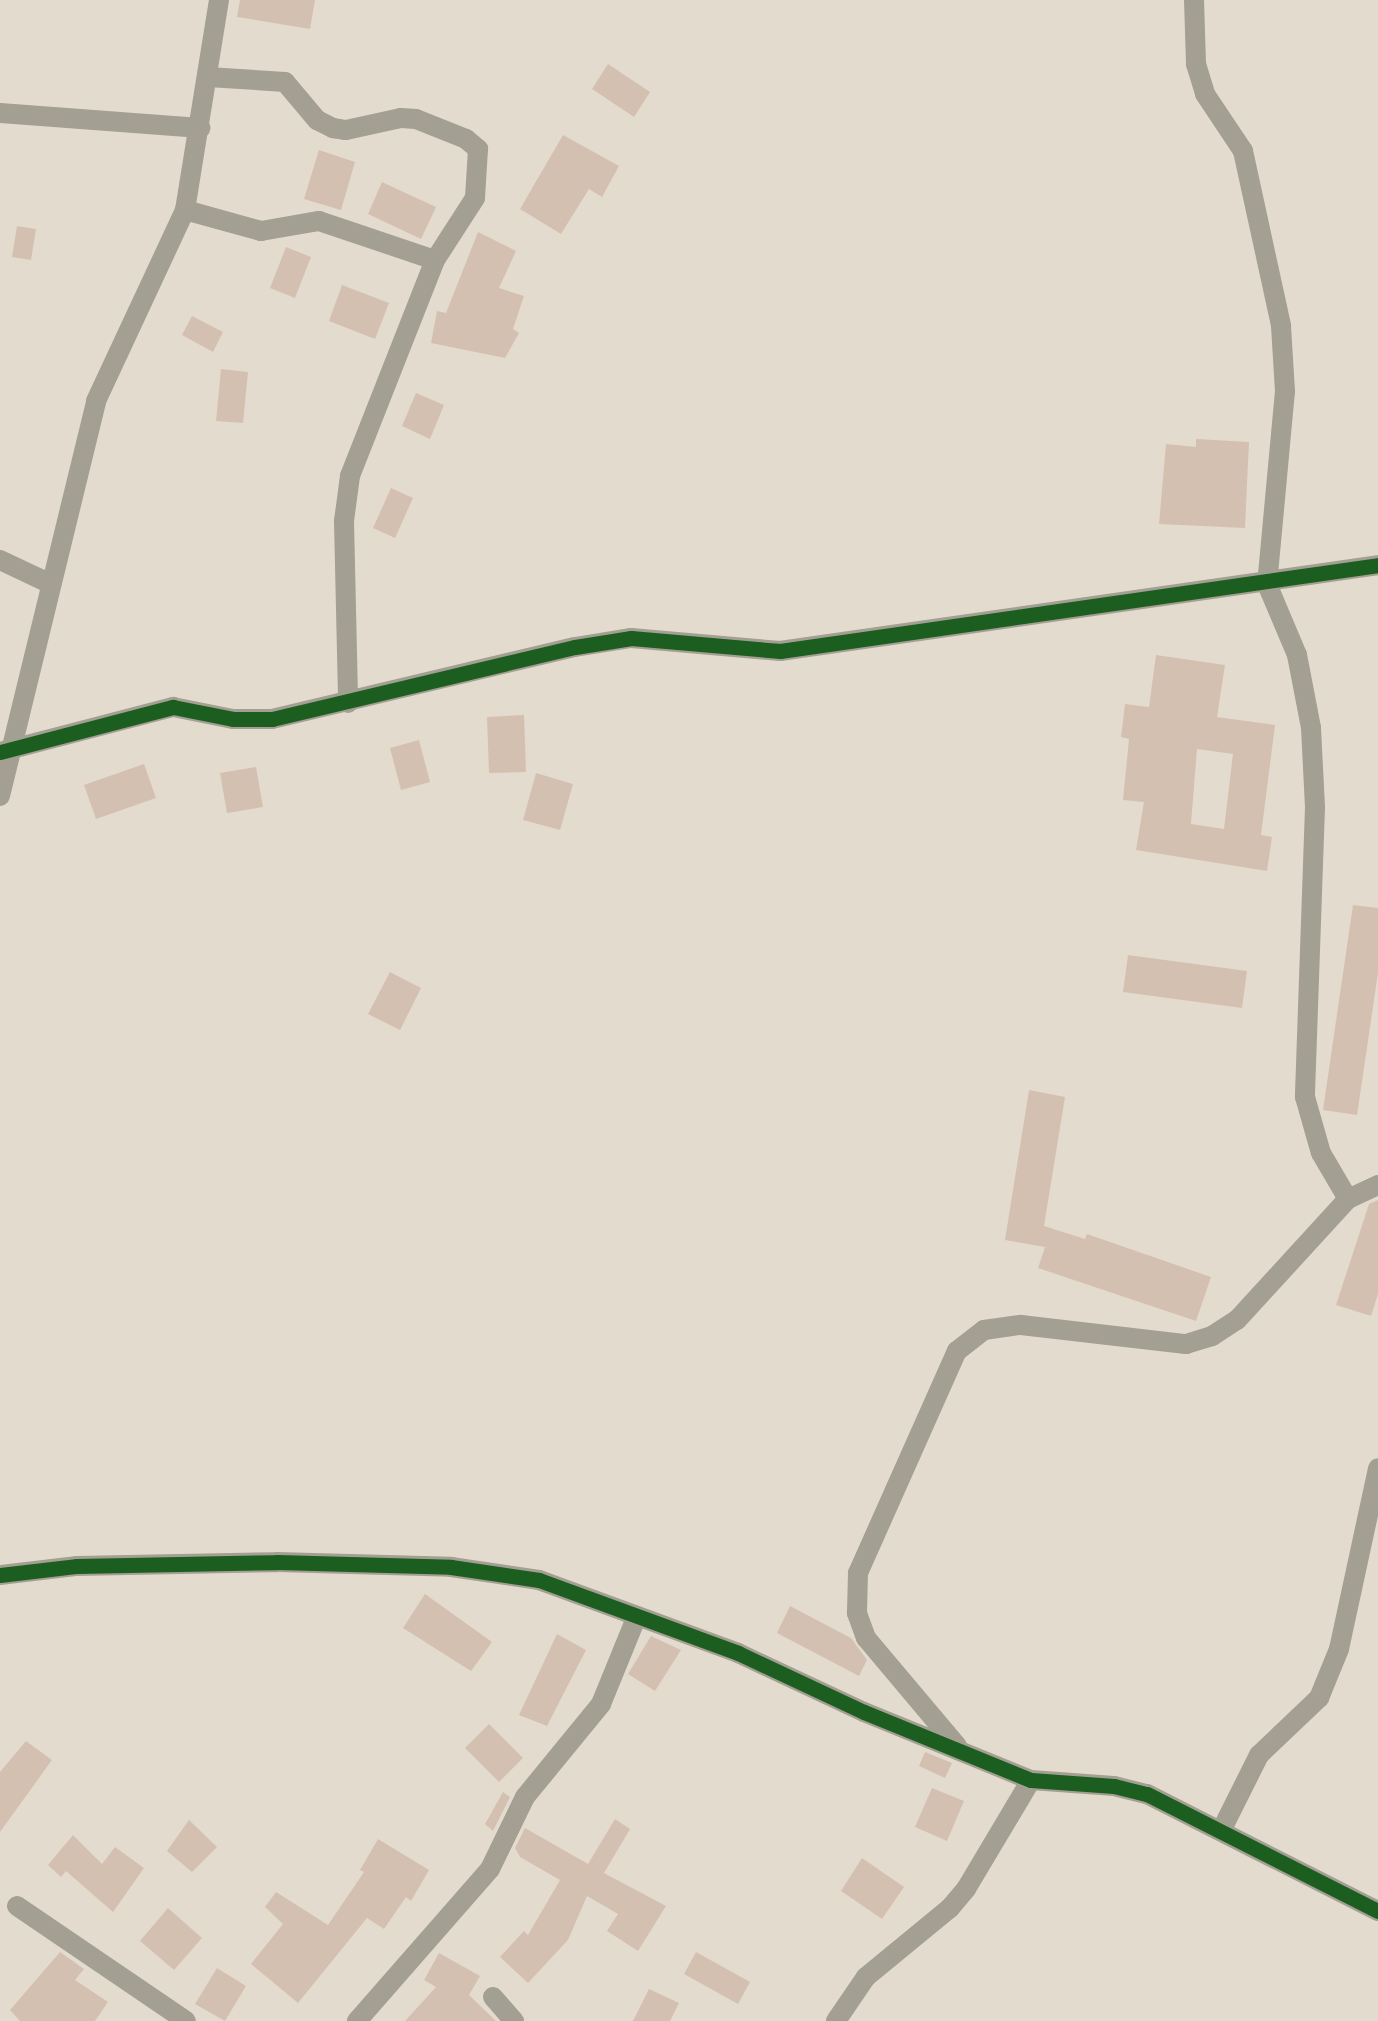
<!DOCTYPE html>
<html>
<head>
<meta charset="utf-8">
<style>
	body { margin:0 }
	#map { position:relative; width:1378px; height:2021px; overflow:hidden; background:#e4dbcf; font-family:"Noto Serif",serif }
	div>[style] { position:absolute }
	.building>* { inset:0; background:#d4c0b1 }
	.minor>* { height:20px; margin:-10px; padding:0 10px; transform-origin:10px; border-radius:10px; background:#a39f92 }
	.cycleway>* { height:15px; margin:-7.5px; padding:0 7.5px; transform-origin:7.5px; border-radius:7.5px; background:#1b5e20 }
	span { translate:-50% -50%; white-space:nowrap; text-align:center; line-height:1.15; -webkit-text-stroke:8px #fae9d3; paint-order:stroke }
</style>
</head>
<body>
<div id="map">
	<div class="building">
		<i style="clip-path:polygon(240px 0,315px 0,310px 29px,237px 17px)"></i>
		<i style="clip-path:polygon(608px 64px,650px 92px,634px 117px,592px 89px)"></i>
		<i style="clip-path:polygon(563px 135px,619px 166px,602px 197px,589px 189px,561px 234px,520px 209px)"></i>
		<i style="clip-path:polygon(319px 150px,355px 162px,341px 210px,304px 199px)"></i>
		<i style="clip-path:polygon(382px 182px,436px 207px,421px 239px,368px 214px)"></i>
		<i style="clip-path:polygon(17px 226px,36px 229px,31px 260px,12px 257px)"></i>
		<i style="clip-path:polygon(478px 232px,516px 251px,499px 288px,524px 296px,513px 329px,519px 333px,505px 358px,431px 343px,437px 311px,446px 313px)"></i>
		<i style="clip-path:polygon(286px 247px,311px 257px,295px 298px,270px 288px)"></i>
		<i style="clip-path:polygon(342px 285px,389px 303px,375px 339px,329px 321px)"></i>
		<i style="clip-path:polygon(192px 316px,223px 332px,213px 352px,182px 335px)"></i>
		<i style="clip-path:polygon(221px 369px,248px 372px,243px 423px,216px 421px)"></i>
		<i style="clip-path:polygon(416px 393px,444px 405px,430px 439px,402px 426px)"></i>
		<i style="clip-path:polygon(1196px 439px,1249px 442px,1245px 528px,1159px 524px,1166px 444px,1196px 447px)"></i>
		<i style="clip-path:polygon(391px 488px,413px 498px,395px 538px,373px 528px)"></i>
		<i style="clip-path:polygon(evenodd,1156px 655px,1225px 665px,1217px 717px,1275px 725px,1261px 835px,1272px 837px,1267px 871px,1136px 850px,1144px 802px,1123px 800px,1129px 739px,1121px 737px,1125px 704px,1149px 707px,1156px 655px,1197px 749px,1233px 754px,1224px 829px,1191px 824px,1197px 749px)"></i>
		<i style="clip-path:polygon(524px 715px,526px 772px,489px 773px,487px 717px)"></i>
		<i style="clip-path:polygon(419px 740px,430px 782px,401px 790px,390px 748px)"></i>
		<i style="clip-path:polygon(144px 764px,156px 798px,96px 819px,84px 785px)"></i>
		<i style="clip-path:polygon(256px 767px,263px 807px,227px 813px,220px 773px)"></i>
		<i style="clip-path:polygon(536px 773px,573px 784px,560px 830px,523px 820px)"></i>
		<i style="clip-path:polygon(1353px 905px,1378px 908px,1378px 973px,1357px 1115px,1323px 1110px)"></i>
		<i style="clip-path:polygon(1128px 955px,1247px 971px,1242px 1008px,1123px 992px)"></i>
		<i style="clip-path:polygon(390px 972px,421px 988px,400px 1030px,368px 1014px)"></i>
		<i style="clip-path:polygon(1029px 1090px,1065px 1097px,1044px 1226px,1085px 1239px,1087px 1234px,1211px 1277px,1196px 1321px,1038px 1268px,1045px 1247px,1005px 1240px)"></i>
		<i style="clip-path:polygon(1378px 1200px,1378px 1294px,1371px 1316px,1336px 1305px,1369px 1204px)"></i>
		<i style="clip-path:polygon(425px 1594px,492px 1642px,471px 1671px,403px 1628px)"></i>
		<i style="clip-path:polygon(790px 1606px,851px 1638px,867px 1660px,859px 1676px,777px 1633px)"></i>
		<i style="clip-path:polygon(557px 1634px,586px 1650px,547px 1726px,519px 1715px)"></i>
		<i style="clip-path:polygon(651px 1636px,681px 1650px,655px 1691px,628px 1674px)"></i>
		<i style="clip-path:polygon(489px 1724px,523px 1758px,499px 1782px,465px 1748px)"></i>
		<i style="clip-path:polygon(26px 1741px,52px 1760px,0 1832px,0 1772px)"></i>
		<i style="clip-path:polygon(925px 1752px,952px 1763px,945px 1778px,919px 1766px)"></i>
		<i style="clip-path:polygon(932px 1788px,964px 1801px,947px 1841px,915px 1827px)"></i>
		<i style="clip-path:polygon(503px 1792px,510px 1797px,493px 1831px,485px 1824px)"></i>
		<i style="clip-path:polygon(615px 1819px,630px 1829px,604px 1873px,666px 1906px,638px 1951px,607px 1931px,618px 1914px,587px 1896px,568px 1940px,528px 1983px,500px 1957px,524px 1931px,528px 1935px,560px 1880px,520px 1857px,515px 1848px,525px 1828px,588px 1864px)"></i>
		<i style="clip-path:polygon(189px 1820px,217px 1847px,192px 1872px,167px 1851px)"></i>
		<i style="clip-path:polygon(73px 1835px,102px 1864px,115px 1847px,144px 1868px,113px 1912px,66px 1871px,61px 1877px,48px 1865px)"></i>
		<i style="clip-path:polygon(378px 1839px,429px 1870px,411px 1901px,406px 1897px,384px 1929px,367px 1918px,298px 2003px,251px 1964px,283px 1924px,265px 1907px,276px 1892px,328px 1925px,364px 1872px,360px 1870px)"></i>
		<i style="clip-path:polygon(862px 1858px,904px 1887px,882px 1919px,841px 1891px)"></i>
		<i style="clip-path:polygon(168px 1908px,202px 1938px,174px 1970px,140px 1941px)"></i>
		<i style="clip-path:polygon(60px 1952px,84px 1969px,75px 1980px,108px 2002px,95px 2021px,20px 2021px,10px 2010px)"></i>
		<i style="clip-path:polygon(696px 1952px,750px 1982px,738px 2004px,684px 1974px)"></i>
		<i style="clip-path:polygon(439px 1953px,480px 1976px,469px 1995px,496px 2021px,405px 2021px,436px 1987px,424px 1980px)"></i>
		<i style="clip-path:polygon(217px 1968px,246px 1986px,225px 2021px,195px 2004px)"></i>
		<i style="clip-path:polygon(649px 1989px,679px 2003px,670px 2021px,633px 2021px)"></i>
	</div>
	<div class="minor">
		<i style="left:1194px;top:0;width:64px;rotate:88.2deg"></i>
		<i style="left:1196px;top:64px;width:31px;rotate:73deg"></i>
		<i style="left:1205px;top:94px;width:69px;rotate:56.3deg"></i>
		<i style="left:1243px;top:151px;width:179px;rotate:77.7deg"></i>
		<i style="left:1281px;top:326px;width:65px;rotate:86.5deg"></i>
		<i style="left:1285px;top:391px;width:194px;rotate:95.3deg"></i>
		<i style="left:1267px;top:584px;width:77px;rotate:67.1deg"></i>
		<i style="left:1297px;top:655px;width:74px;rotate:79.1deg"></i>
		<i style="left:1311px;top:728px;width:79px;rotate:87.1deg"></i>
		<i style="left:1315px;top:807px;width:290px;rotate:92deg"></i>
		<i style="left:1305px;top:1097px;width:58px;rotate:74.1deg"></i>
		<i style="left:1321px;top:1153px;width:53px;rotate:59.6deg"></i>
		<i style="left:208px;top:77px;width:77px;rotate:3.7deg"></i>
		<i style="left:285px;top:82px;width:50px;rotate:49.9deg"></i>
		<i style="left:317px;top:120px;width:18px;rotate:27deg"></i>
		<i style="left:333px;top:128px;width:13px;rotate:9deg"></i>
		<i style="left:346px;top:130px;width:56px;rotate:-12.3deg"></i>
		<i style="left:401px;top:118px;width:15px;rotate:4deg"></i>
		<i style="left:416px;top:119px;width:54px;rotate:21.8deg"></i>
		<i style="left:466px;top:139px;width:16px;rotate:40deg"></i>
		<i style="left:478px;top:149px;width:49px;rotate:93.5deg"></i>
		<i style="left:475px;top:198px;width:74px;rotate:122.8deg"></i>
		<i style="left:435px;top:260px;width:232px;rotate:111.5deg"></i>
		<i style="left:350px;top:476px;width:45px;rotate:97.6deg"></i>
		<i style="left:344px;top:521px;width:182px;rotate:88.7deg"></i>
		<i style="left:0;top:113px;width:201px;rotate:4.3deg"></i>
		<i style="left:185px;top:210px;width:79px;rotate:15.4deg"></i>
		<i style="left:261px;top:231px;width:59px;rotate:-9.8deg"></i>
		<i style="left:319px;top:221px;width:122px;rotate:18.6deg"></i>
		<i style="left:0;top:560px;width:56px;rotate:25.2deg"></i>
		<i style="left:0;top:752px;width:179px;rotate:-14.6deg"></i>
		<i style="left:173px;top:707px;width:61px;rotate:11.3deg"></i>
		<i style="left:233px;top:719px;width:39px"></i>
		<i style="left:272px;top:719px;width:311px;rotate:-13.4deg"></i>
		<i style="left:575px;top:647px;width:57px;rotate:-9.1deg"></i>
		<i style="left:631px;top:638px;width:150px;rotate:5deg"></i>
		<i style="left:780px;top:651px;width:604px;rotate:-8.18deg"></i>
		<i style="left:0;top:796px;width:406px;rotate:-76.3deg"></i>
		<i style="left:96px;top:401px;width:211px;rotate:-65deg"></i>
		<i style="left:185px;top:210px;width:213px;rotate:-80.8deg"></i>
		<i style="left:0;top:1575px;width:78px;rotate:-6.7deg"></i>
		<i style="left:77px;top:1566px;width:200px;rotate:-1.1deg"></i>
		<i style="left:277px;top:1562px;width:174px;rotate:1.6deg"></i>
		<i style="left:451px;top:1567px;width:89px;rotate:8.4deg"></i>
		<i style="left:539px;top:1580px;width:212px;rotate:20.1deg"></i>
		<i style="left:738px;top:1653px;width:139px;rotate:25.1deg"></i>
		<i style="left:864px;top:1712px;width:180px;rotate:22.2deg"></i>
		<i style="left:1031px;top:1780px;width:83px;rotate:4.1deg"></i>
		<i style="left:1114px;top:1786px;width:34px;rotate:14deg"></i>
		<i style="left:1147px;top:1794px;width:259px;rotate:26.9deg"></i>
		<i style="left:957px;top:1746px;width:141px;rotate:-130.1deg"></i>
		<i style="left:866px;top:1638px;width:27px;rotate:-110deg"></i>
		<i style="left:857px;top:1613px;width:40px;rotate:-88.6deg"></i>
		<i style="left:858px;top:1573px;width:243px;rotate:-66deg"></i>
		<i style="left:957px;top:1351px;width:34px;rotate:-38deg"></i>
		<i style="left:984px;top:1330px;width:37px;rotate:-8deg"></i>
		<i style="left:1021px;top:1325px;width:166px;rotate:6.6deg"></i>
		<i style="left:1186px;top:1344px;width:27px;rotate:-17deg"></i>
		<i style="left:1212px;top:1336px;width:30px;rotate:-33deg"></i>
		<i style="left:1237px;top:1320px;width:164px;rotate:-47.5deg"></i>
		<i style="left:1348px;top:1199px;width:33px;rotate:-25deg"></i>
		<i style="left:1222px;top:1829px;width:83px;rotate:-63.4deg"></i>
		<i style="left:1259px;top:1755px;width:83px;rotate:-43.5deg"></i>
		<i style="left:1319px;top:1698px;width:53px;rotate:-67.8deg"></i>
		<i style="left:1339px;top:1649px;width:185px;rotate:-77.8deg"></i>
		<i style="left:17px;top:1906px;width:204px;rotate:34.2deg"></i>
		<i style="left:493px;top:1997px;width:32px;rotate:49deg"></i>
		<i style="left:357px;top:2021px;width:202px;rotate:-48.8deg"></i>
		<i style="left:490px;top:1869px;width:80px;rotate:-64.1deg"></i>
		<i style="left:525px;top:1797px;width:120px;rotate:-50.7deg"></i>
		<i style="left:601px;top:1704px;width:95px;rotate:-67.8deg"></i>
		<i style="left:836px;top:2021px;width:53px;rotate:-55.7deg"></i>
		<i style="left:866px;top:1977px;width:109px;rotate:-39.4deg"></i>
		<i style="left:950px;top:1908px;width:25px;rotate:-50deg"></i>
		<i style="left:966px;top:1889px;width:127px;rotate:-59.2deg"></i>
	</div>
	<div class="cycleway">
		<i style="left:0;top:752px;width:179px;rotate:-14.6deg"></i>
		<i style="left:173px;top:707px;width:61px;rotate:11.3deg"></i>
		<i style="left:233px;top:719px;width:39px"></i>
		<i style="left:272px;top:719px;width:311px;rotate:-13.4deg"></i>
		<i style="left:575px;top:647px;width:57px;rotate:-9.1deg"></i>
		<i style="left:631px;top:638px;width:150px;rotate:5deg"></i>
		<i style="left:780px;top:651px;width:604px;rotate:-8.18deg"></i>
		<i style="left:0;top:1575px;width:78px;rotate:-6.7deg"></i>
		<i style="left:77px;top:1566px;width:200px;rotate:-1.1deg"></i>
		<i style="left:277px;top:1562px;width:174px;rotate:1.6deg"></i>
		<i style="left:451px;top:1567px;width:89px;rotate:8.4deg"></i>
		<i style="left:539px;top:1580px;width:212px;rotate:20.1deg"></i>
		<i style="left:738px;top:1653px;width:139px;rotate:25.1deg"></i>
		<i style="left:864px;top:1712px;width:180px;rotate:22.2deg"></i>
		<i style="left:1031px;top:1780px;width:83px;rotate:4.1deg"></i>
		<i style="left:1114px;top:1786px;width:34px;rotate:14deg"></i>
		<i style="left:1147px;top:1794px;width:259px;rotate:26.9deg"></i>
	</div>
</div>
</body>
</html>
